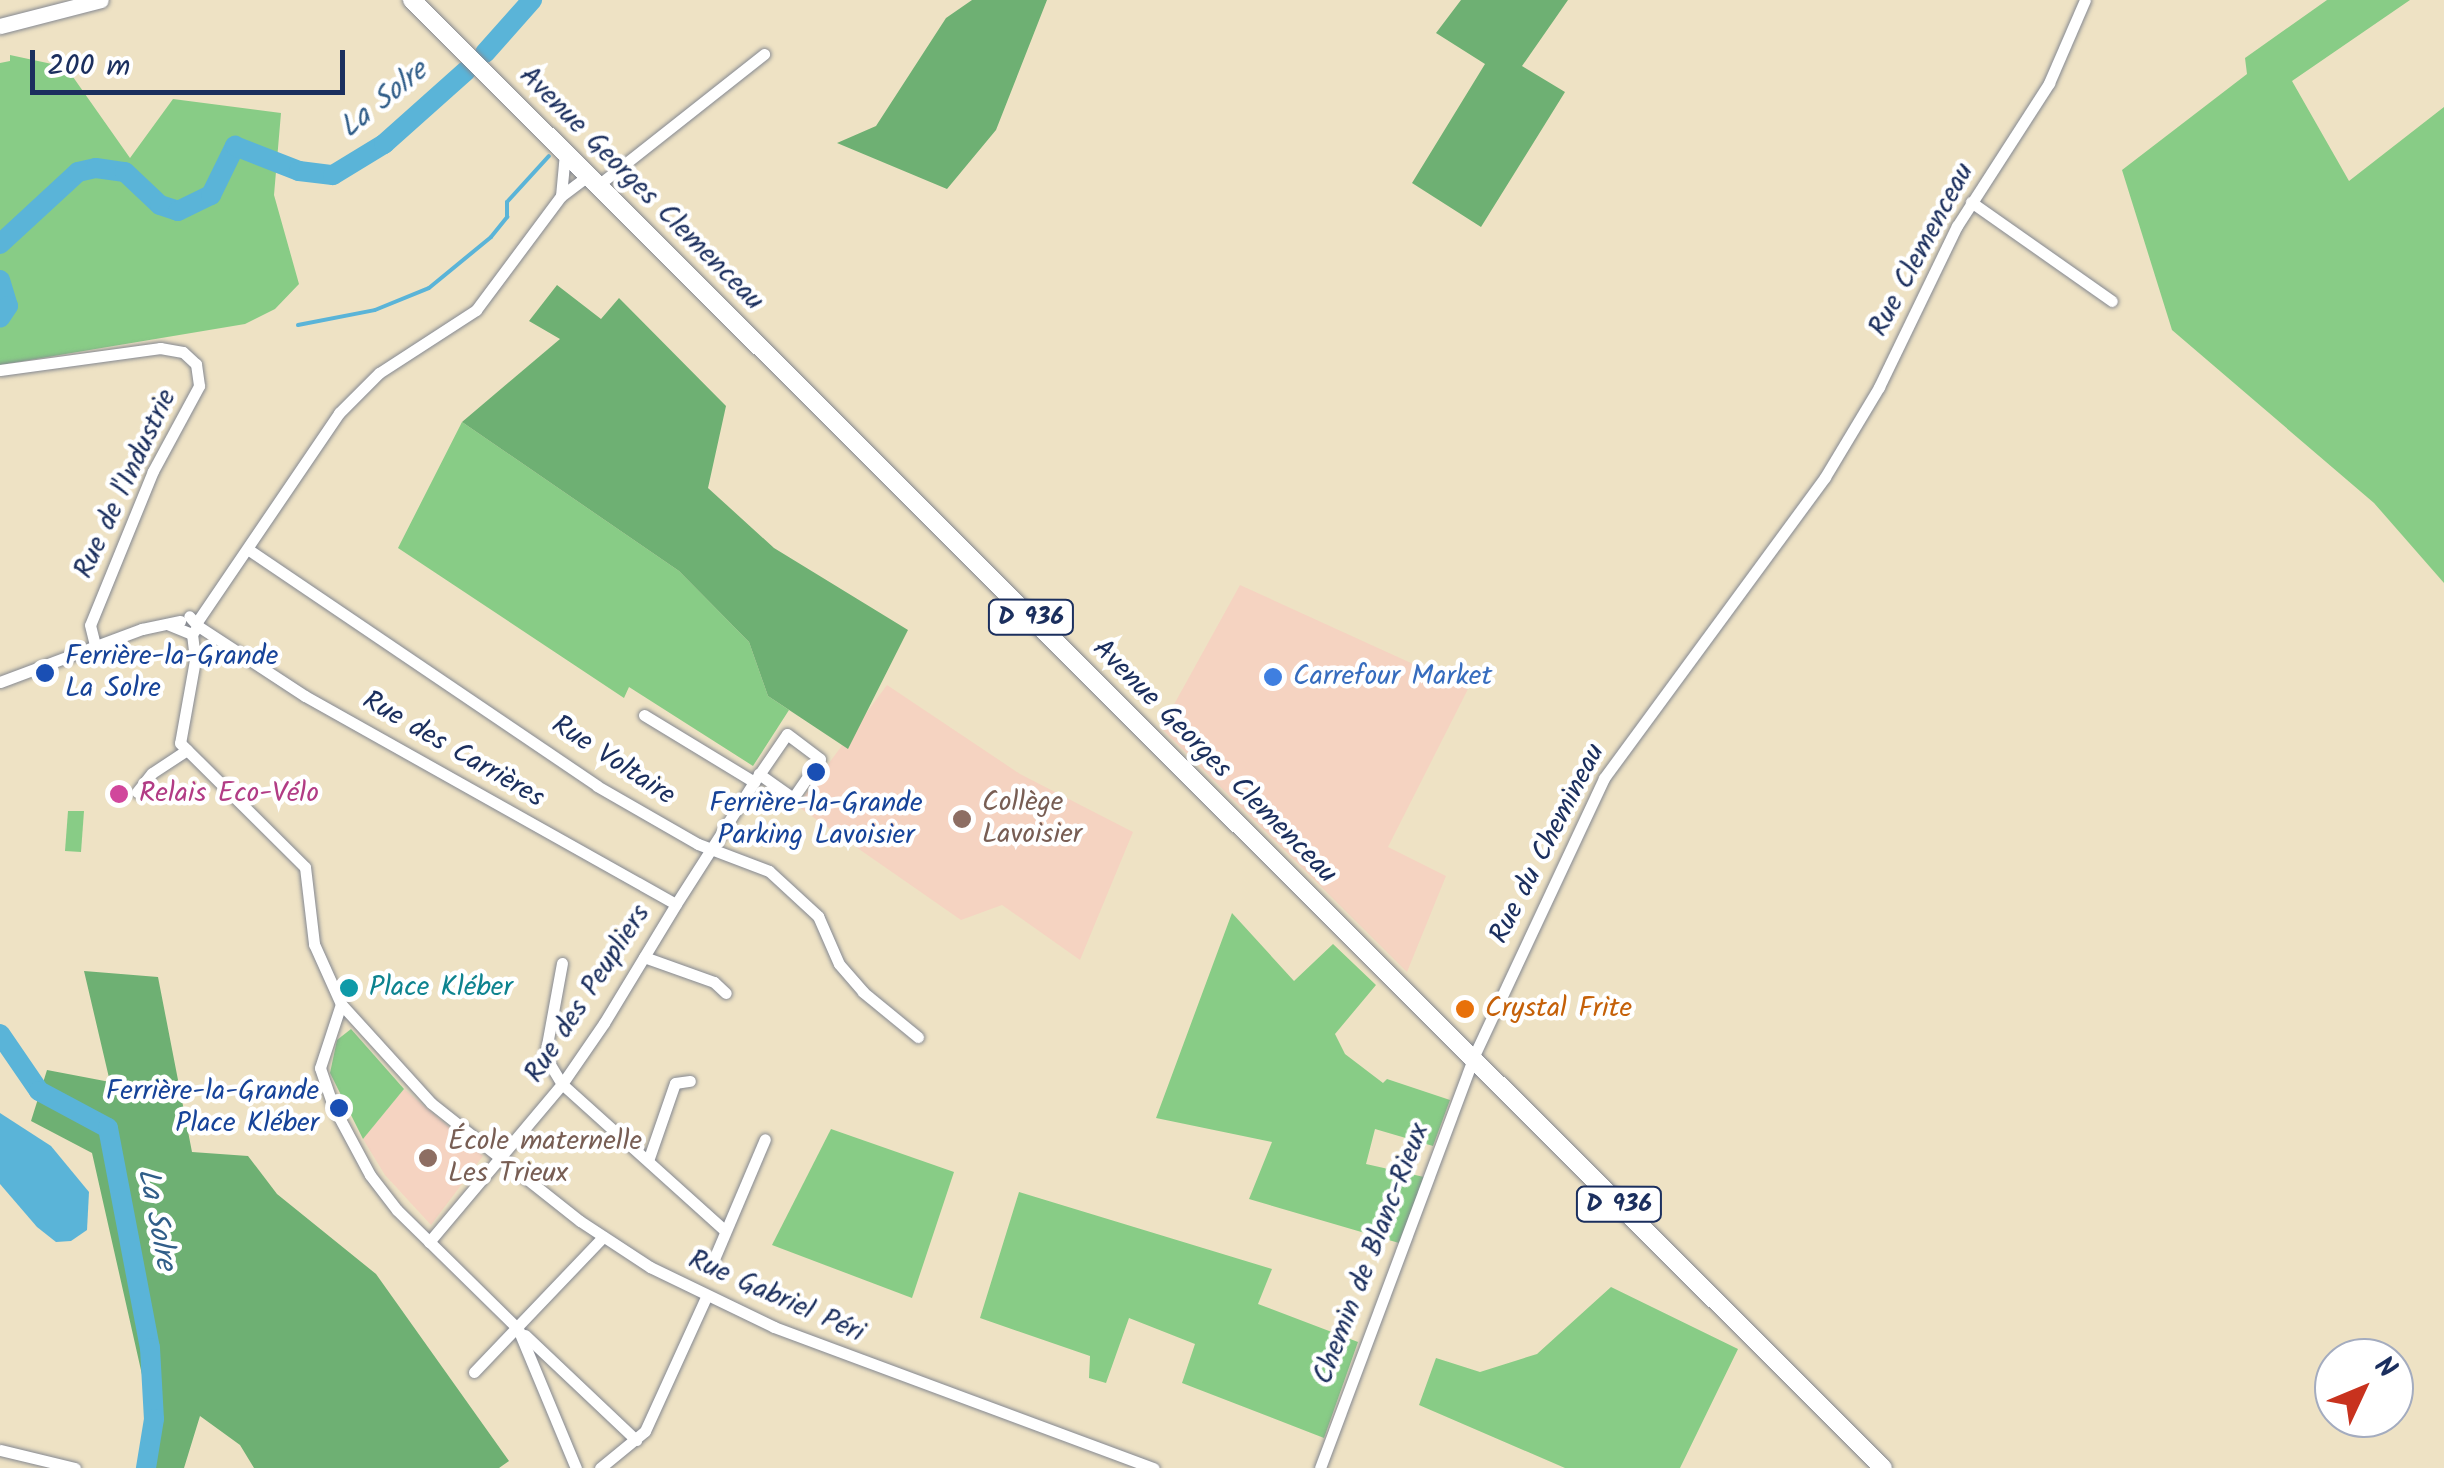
<!DOCTYPE html>
<html>
<head>
<meta charset="utf-8">
<style>
	body { margin:0 }
	#map { position:relative; width:2444px; height:1468px; overflow:hidden; background:#eee2c4; font-family:Kalam,sans-serif }
	div>[style] { position:absolute }
	.built>* { inset:0; background:#f5d3c1 }
	.green>* { inset:0; background:#88cc86 }
	.forest>* { inset:0; background:#6eb073 }
	.water>* { inset:0; background:#5ab4d8 }
	.stream>* { height:4px; margin:-2px; padding:0 2px; transform-origin:2px; border-radius:2px; background:#5ab4d8 }
	.river>* { height:20px; margin:-10px; padding:0 10px; transform-origin:10px; border-radius:10px; background:#5ab4d8 }
	.roads { filter:drop-shadow(0 0 2px #848891) drop-shadow(0 0 2px #848891) }
	.street>* { height:11px; margin:-5.5px; padding:0 5.5px; transform-origin:5.5px; border-radius:5.5px; background:#fff }
	.secondary>* { height:15px; margin:-7.5px; padding:0 7.5px; transform-origin:7.5px; border-radius:7.5px; background:#fff }
	.primary>* { height:18px; margin:-9px; padding:0 9px; transform-origin:9px; border-radius:9px; background:#fff }
	.dots>* { width:28px; height:28px; translate:-50% -50%; box-sizing:border-box; border:5px solid #fff; border-radius:50% }
	span { translate:-50% -50%; white-space:nowrap; text-align:center; line-height:1.15; -webkit-text-stroke:9px #fff; paint-order:stroke }
	.shield-label span { padding:2px 8px; background:#fff; border:2px solid; border-radius:8px; -webkit-text-stroke-width:0 }
	.shield-label { font-size:25px; color:#1b2f5e; font-weight:700 }
	.street-label { font-size:28px; color:#1b2f5e }
	.transit-label { font-size:28px; color:#164399 }
	.left { translate:0 -50%; text-align:left }
	.right { translate:-100% -50%; text-align:right }
	.shop-label { font-size:28px; color:#366cbe }
	.hotel-label { font-size:28px; color:#b23c85 }
	.education-label { font-size:28px; color:#785e54 }
	.culture-label { font-size:28px; color:#0d838f }
	.food-label { font-size:28px; color:#c56008 }
	.water-label { font-size:30px; color:#315e89; font-style:italic }
	.north { position:absolute; left:2314px; top:1338px; width:100px; height:100px; box-sizing:border-box; background:#fff; border:2px solid #a4acbf; border-radius:50%; rotate:46deg; font-size:28px; font-weight:700; line-height:40px; text-align:center; color:#1b2f5e }
	.north::after { content:''; display:block; margin:auto; width:35px; height:45px; background:#c8321e; clip-path:polygon(50% 0,100% 100%,50% 72%,0 100%) }
	.scale { position:absolute; left:30px; top:50px; width:315px; height:45px; box-sizing:border-box; border:5px solid #1b2f5e; border-top:0; padding-left:12px; font-size:30px; line-height:35px; white-space:nowrap; color:#1b2f5e; -webkit-text-stroke:8px #fff; paint-order:stroke }
</style>
</head>
<body>
<div id="map">
	<div class="built">
		<i style="clip-path:polygon(1240px 585px,1468px 689px,1388px 847px,1446px 876px,1407px 972px,1161px 728px)"></i>
		<i style="clip-path:polygon(887px 685px,1020px 774px,1133px 832px,1080px 960px,1002px 905px,961px 920px,797px 806px)"></i>
		<i style="clip-path:polygon(404px 1089px,483px 1156px,431px 1225px,385px 1175px,363px 1139px)"></i>
	</div>
	<div class="green">
		<i style="clip-path:polygon(2327px 0,2410px 0,2292px 81px,2349px 181px,2444px 107px,2444px 583px,2374px 503px,2172px 330px,2122px 170px,2247px 74px,2245px 58px)"></i>
		<i style="clip-path:polygon(10px 55px,66px 67px,130px 158px,173px 99px,281px 113px,274px 195px,299px 284px,275px 309px,245px 324px,0 365px,0 63px,10px 61px)"></i>
		<i style="clip-path:polygon(462px 422px,679px 571px,749px 642px,768px 696px,789px 710px,753px 766px,629px 687px,624px 698px,398px 548px)"></i>
		<i style="clip-path:polygon(68px 811px,84px 811px,81px 852px,65px 851px)"></i>
		<i style="clip-path:polygon(1232px 913px,1294px 981px,1333px 944px,1376px 985px,1335px 1034px,1345px 1054px,1383px 1083px,1387px 1079px,1450px 1100px,1433px 1146px,1375px 1129px,1366px 1164px,1424px 1177px,1399px 1243px,1249px 1199px,1272px 1142px,1156px 1118px)"></i>
		<i style="clip-path:polygon(351px 1029px,404px 1089px,363px 1139px,330px 1073px,337px 1040px)"></i>
		<i style="clip-path:polygon(831px 1129px,954px 1172px,912px 1298px,772px 1245px)"></i>
		<i style="clip-path:polygon(1019px 1192px,1272px 1269px,1258px 1304px,1358px 1342px,1324px 1438px,1182px 1383px,1195px 1344px,1129px 1318px,1106px 1383px,1089px 1378px,1090px 1356px,980px 1318px)"></i>
		<i style="clip-path:polygon(1611px 1287px,1738px 1349px,1680px 1468px,1565px 1468px,1419px 1405px,1436px 1358px,1480px 1372px,1537px 1354px)"></i>
	</div>
	<div class="forest">
		<i style="clip-path:polygon(972px 0,1047px 0,996px 130px,947px 189px,837px 143px,876px 126px,946px 18px)"></i>
		<i style="clip-path:polygon(1461px 0,1568px 0,1522px 66px,1565px 92px,1481px 227px,1412px 183px,1485px 64px,1436px 33px)"></i>
		<i style="clip-path:polygon(557px 285px,601px 319px,619px 298px,726px 406px,708px 488px,774px 548px,908px 630px,848px 749px,768px 696px,749px 642px,679px 571px,462px 422px,560px 339px,529px 321px)"></i>
		<i style="clip-path:polygon(84px 971px,158px 977px,192px 1152px,248px 1156px,277px 1194px,376px 1274px,509px 1461px,499px 1468px,254px 1468px,240px 1445px,200px 1416px,184px 1468px,145px 1468px,145px 1388px,92px 1153px,31px 1121px,47px 1070px,110px 1082px)"></i>
	</div>
	<div class="water">
		<i style="clip-path:polygon(0 1113px,51px 1146px,89px 1192px,87px 1230px,71px 1241px,56px 1242px,37px 1227px,0 1184px)"></i>
	</div>
	<div class="stream">
		<i style="left:298px;top:325px;width:78px;rotate:-11deg"></i>
		<i style="left:375px;top:310px;width:58px;rotate:-22.2deg"></i>
		<i style="left:429px;top:288px;width:80px;rotate:-39.4deg"></i>
		<i style="left:491px;top:237px;width:26px;rotate:-51deg"></i>
		<i style="left:507px;top:217px;width:15px;rotate:-90deg"></i>
		<i style="left:507px;top:202px;width:62px;rotate:-47.6deg"></i>
	</div>
	<div class="river">
		<i style="left:485px;top:53px;width:71px;rotate:-48.4deg"></i>
		<i style="left:0;top:244px;width:106px;rotate:-42.7deg"></i>
		<i style="left:78px;top:172px;width:18px;rotate:-13deg"></i>
		<i style="left:96px;top:168px;width:29px;rotate:8deg"></i>
		<i style="left:125px;top:172px;width:48px;rotate:43.3deg"></i>
		<i style="left:160px;top:205px;width:19px;rotate:18deg"></i>
		<i style="left:178px;top:211px;width:37px;rotate:-26deg"></i>
		<i style="left:211px;top:195px;width:55px;rotate:-63.9deg"></i>
		<i style="left:235px;top:146px;width:69px;rotate:21.3deg"></i>
		<i style="left:299px;top:171px;width:34px;rotate:7deg"></i>
		<i style="left:333px;top:175px;width:60px;rotate:-31.3deg"></i>
		<i style="left:384px;top:144px;width:110px;rotate:-41.7deg"></i>
		<i style="left:0;top:280px;width:27px;rotate:73deg"></i>
		<i style="left:8px;top:306px;width:14px;rotate:124deg"></i>
		<i style="left:0;top:1034px;width:69px;rotate:55.6deg"></i>
		<i style="left:39px;top:1091px;width:78px;rotate:28.2deg"></i>
		<i style="left:108px;top:1128px;width:224px;rotate:79.2deg"></i>
		<i style="left:150px;top:1348px;width:71px;rotate:86.8deg"></i>
		<i style="left:154px;top:1419px;width:50px;rotate:99.3deg"></i>
	</div>
	<div class="roads">
		<div class="street">
			<i style="left:597px;top:186px;width:213px;rotate:-38.3deg"></i>
			<i style="left:561px;top:196px;width:43px;rotate:-84.7deg"></i>
			<i style="left:1971px;top:202px;width:172px;rotate:35.1deg"></i>
			<i style="left:0;top:370px;width:162px;rotate:-7.8deg"></i>
			<i style="left:160px;top:348px;width:23px;rotate:10deg"></i>
			<i style="left:183px;top:352px;width:18px;rotate:43deg"></i>
			<i style="left:196px;top:364px;width:22px;rotate:82deg"></i>
			<i style="left:199px;top:386px;width:97px;rotate:118.4deg"></i>
			<i style="left:153px;top:471px;width:166px;rotate:112.2deg"></i>
			<i style="left:90px;top:625px;width:21px;rotate:76deg"></i>
			<i style="left:249px;top:550px;width:420px;rotate:34.1deg"></i>
			<i style="left:597px;top:786px;width:116px;rotate:29.9deg"></i>
			<i style="left:698px;top:844px;width:76px;rotate:20.8deg"></i>
			<i style="left:769px;top:871px;width:67px;rotate:42.6deg"></i>
			<i style="left:818px;top:916px;width:52px;rotate:66.4deg"></i>
			<i style="left:839px;top:964px;width:37px;rotate:49deg"></i>
			<i style="left:863px;top:992px;width:71px;rotate:39.3deg"></i>
			<i style="left:197px;top:622px;width:253px;rotate:-55.8deg"></i>
			<i style="left:339px;top:413px;width:57px;rotate:-45deg"></i>
			<i style="left:379px;top:373px;width:116px;rotate:-33deg"></i>
			<i style="left:476px;top:310px;width:142px;rotate:-53.3deg"></i>
			<i style="left:561px;top:196px;width:34px;rotate:-37deg"></i>
			<i style="left:167px;top:624px;width:27px;rotate:22deg"></i>
			<i style="left:192px;top:634px;width:10px;rotate:-53deg"></i>
			<i style="left:198px;top:626px;width:13px;rotate:-132deg"></i>
			<i style="left:198px;top:626px;width:128px;rotate:33.2deg"></i>
			<i style="left:305px;top:696px;width:425px;rotate:29.3deg"></i>
			<i style="left:192px;top:634px;width:26px;rotate:83deg"></i>
			<i style="left:195px;top:660px;width:84px;rotate:100.2deg"></i>
			<i style="left:180px;top:743px;width:176px;rotate:44.8deg"></i>
			<i style="left:305px;top:867px;width:78px;rotate:83.3deg"></i>
			<i style="left:314px;top:944px;width:66px;rotate:65.8deg"></i>
			<i style="left:341px;top:1004px;width:67px;rotate:108.2deg"></i>
			<i style="left:320px;top:1068px;width:40px;rotate:71.1deg"></i>
			<i style="left:333px;top:1106px;width:78px;rotate:61.8deg"></i>
			<i style="left:370px;top:1175px;width:44px;rotate:52.4deg"></i>
			<i style="left:397px;top:1210px;width:170px;rotate:44.5deg"></i>
			<i style="left:518px;top:1329px;width:151px;rotate:67.4deg"></i>
			<i style="left:0;top:682px;width:152px;rotate:-20.5deg"></i>
			<i style="left:142px;top:629px;width:39px;rotate:-12deg"></i>
			<i style="left:644px;top:715px;width:129px;rotate:31.3deg"></i>
			<i style="left:137px;top:792px;width:24px;rotate:-52deg"></i>
			<i style="left:152px;top:773px;width:42px;rotate:-33.3deg"></i>
			<i style="left:644px;top:957px;width:74px;rotate:19.7deg"></i>
			<i style="left:714px;top:982px;width:16px;rotate:43deg"></i>
			<i style="left:562px;top:963px;width:95px;rotate:100.4deg"></i>
			<i style="left:545px;top:1056px;width:33px;rotate:59deg"></i>
			<i style="left:562px;top:1084px;width:217px;rotate:42deg"></i>
			<i style="left:341px;top:1004px;width:134px;rotate:47.7deg"></i>
			<i style="left:431px;top:1103px;width:190px;rotate:38.4deg"></i>
			<i style="left:580px;top:1221px;width:84px;rotate:33.3deg"></i>
			<i style="left:650px;top:1267px;width:138px;rotate:25.8deg"></i>
			<i style="left:774px;top:1327px;width:405px;rotate:20.4deg"></i>
			<i style="left:649px;top:1158px;width:79px;rotate:-70.9deg"></i>
			<i style="left:675px;top:1083px;width:15px;rotate:-8deg"></i>
			<i style="left:429px;top:1242px;width:207px;rotate:-49.9deg"></i>
			<i style="left:562px;top:1084px;width:74px;rotate:-55.5deg"></i>
			<i style="left:604px;top:1023px;width:139px;rotate:-58.8deg"></i>
			<i style="left:676px;top:904px;width:145px;rotate:-57.4deg"></i>
			<i style="left:754px;top:782px;width:58px;rotate:-55.5deg"></i>
			<i style="left:787px;top:734px;width:41px;rotate:37.1deg"></i>
			<i style="left:820px;top:759px;width:47px;rotate:124.7deg"></i>
			<i style="left:793px;top:798px;width:42px;rotate:-144.8deg"></i>
			<i style="left:714px;top:1259px;width:130px;rotate:-67deg"></i>
			<i style="left:525px;top:1335px;width:153px;rotate:43.4deg"></i>
			<i style="left:474px;top:1372px;width:187px;rotate:-46.3deg"></i>
			<i style="left:0;top:1450px;width:77px;rotate:13.5deg"></i>
			<i style="left:600px;top:1468px;width:58px;rotate:-39.4deg"></i>
			<i style="left:645px;top:1431px;width:147px;rotate:-65.5deg"></i>
			<i style="left:1320px;top:1468px;width:438px;rotate:-69.5deg"></i>
			<i style="left:1473px;top:1058px;width:309px;rotate:-64.9deg"></i>
			<i style="left:1604px;top:778px;width:373px;rotate:-53.7deg"></i>
			<i style="left:1825px;top:477px;width:105px;rotate:-59deg"></i>
			<i style="left:1879px;top:387px;width:179px;rotate:-64.2deg"></i>
			<i style="left:1957px;top:226px;width:170px;rotate:-57.2deg"></i>
			<i style="left:2049px;top:83px;width:90px;rotate:-66.6deg"></i>
		</div>
		<div class="secondary">
			<i style="left:0;top:26px;width:104px;rotate:-14.4deg"></i>
		</div>
		<div class="primary">
			<i style="left:412px;top:0;width:2078px;rotate:44.94deg"></i>
		</div>
	</div>
	<div class="dots">
		<i style="left:45px;top:673px;background:#1a4fb4"></i>
		<i style="left:1273px;top:677px;background:#3f7fe0"></i>
		<i style="left:816px;top:772px;background:#1a4fb4"></i>
		<i style="left:119px;top:794px;background:#d1479c"></i>
		<i style="left:962px;top:819px;background:#8d6e63"></i>
		<i style="left:349px;top:988px;background:#0f9aa8"></i>
		<i style="left:1465px;top:1009px;background:#e8710a"></i>
		<i style="left:339px;top:1108px;background:#1a4fb4"></i>
		<i style="left:428px;top:1158px;background:#8d6e63"></i>
	</div>
	<div class="shield-label">
		<span style="left:1031px;top:617px">D 936</span>
		<span style="left:1619px;top:1204px">D 936</span>
	</div>
	<div class="street-label">
		<span style="left:641px;top:189px;rotate:45deg">Avenue Georges Clemenceau</span>
		<span style="left:1922px;top:250px;rotate:-62deg">Rue Clemenceau</span>
		<span style="left:126px;top:484px;rotate:-65deg">Rue de l'Industrie</span>
		<span style="left:453px;top:750px;rotate:30deg">Rue des Carrières</span>
		<span style="left:613px;top:761px;rotate:33deg">Rue Voltaire</span>
		<span style="left:1214px;top:762px;rotate:45deg">Avenue Georges Clemenceau</span>
		<span style="left:1548px;top:844px;rotate:-63deg">Rue du Chemineau</span>
		<span style="left:588px;top:994px;rotate:-57deg">Rue des Peupliers</span>
		<span style="left:1372px;top:1254px;rotate:-69deg">Chemin de Blanc-Rieux</span>
		<span style="left:776px;top:1297px;rotate:24deg">Rue Gabriel Péri</span>
	</div>
	<div class="transit-label">
		<span class="left" style="left:65px;top:673px">Ferrière-la-Grande<br>La Solre</span>
		<span style="left:816px;top:820px">Ferrière-la-Grande<br>Parking Lavoisier</span>
		<span class="right" style="left:319px;top:1108px">Ferrière-la-Grande<br>Place Kléber</span>
	</div>
	<div class="shop-label">
		<span class="left" style="left:1293px;top:677px">Carrefour Market</span>
	</div>
	<div class="hotel-label">
		<span class="left" style="left:139px;top:794px">Relais Eco-Vélo</span>
	</div>
	<div class="education-label">
		<span class="left" style="left:982px;top:819px">Collège<br>Lavoisier</span>
		<span class="left" style="left:448px;top:1158px">École maternelle<br>Les Trieux</span>
	</div>
	<div class="culture-label">
		<span class="left" style="left:369px;top:988px">Place Kléber</span>
	</div>
	<div class="food-label">
		<span class="left" style="left:1485px;top:1009px">Crystal Frite</span>
	</div>
	<div class="water-label">
		<span style="left:384px;top:100px;rotate:-39deg">La Solre</span>
		<span style="left:156px;top:1219px;rotate:79deg">La Solre</span>
	</div>
	<div class="north">N</div>
	<div class="scale">200 m</div>
</div>
</body>
</html>
